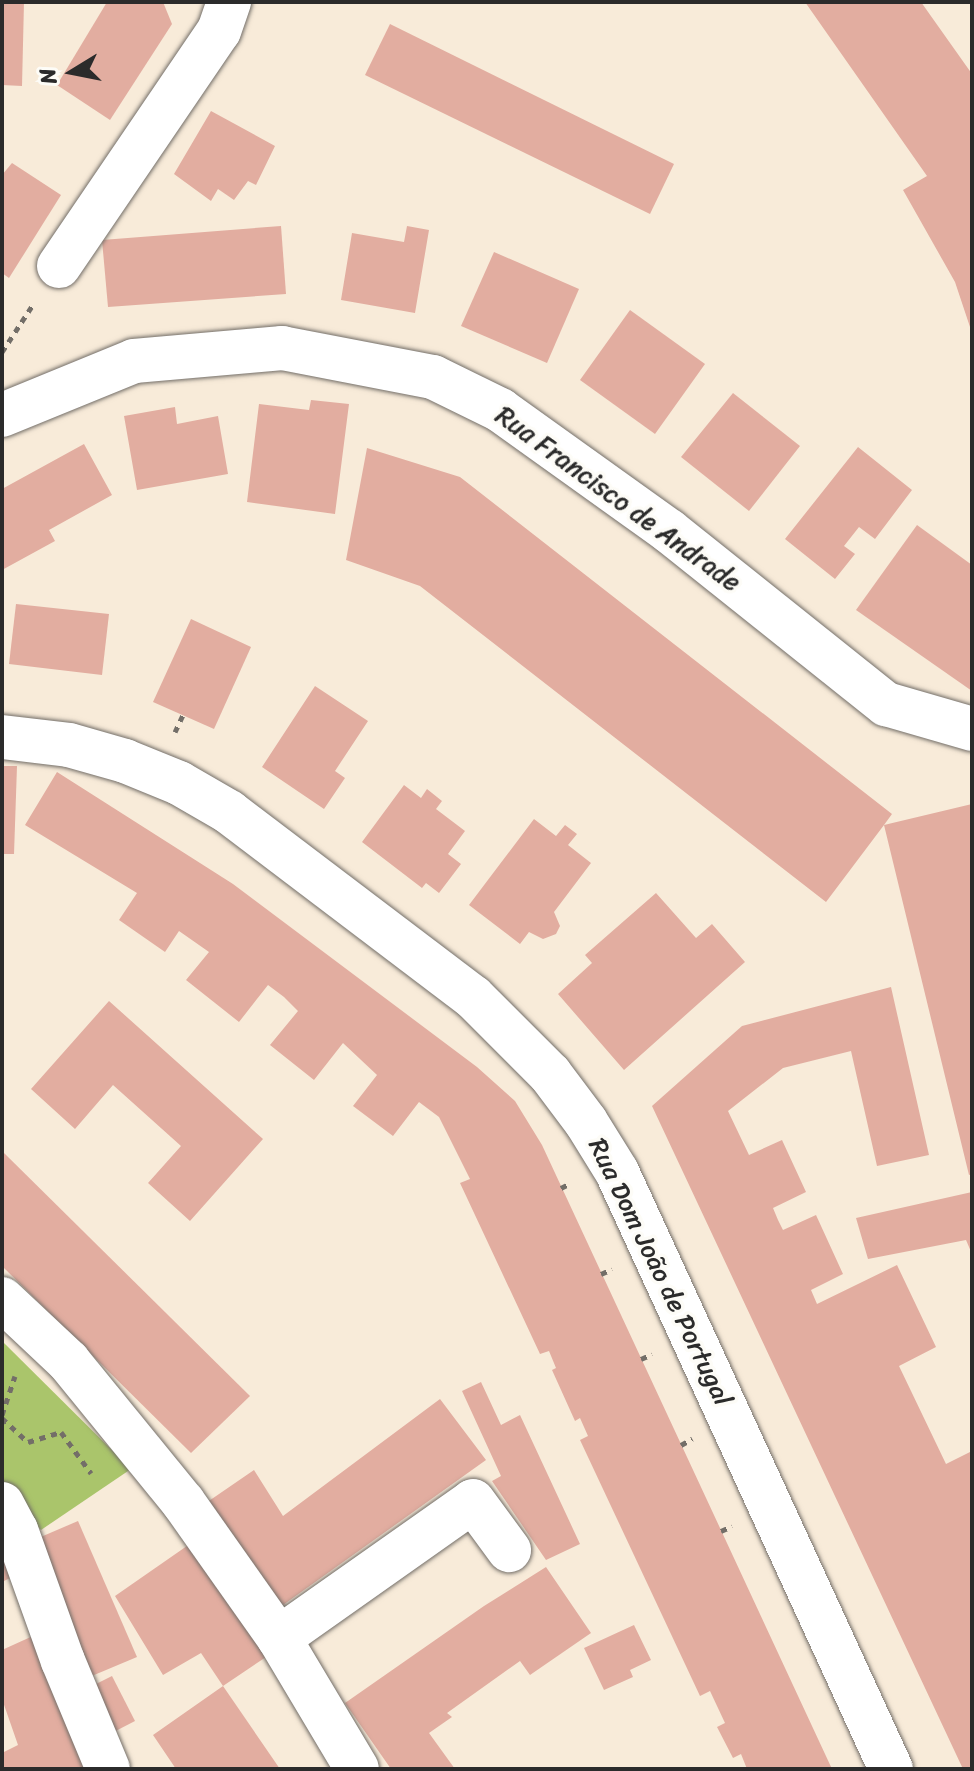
<!DOCTYPE html>
<html>
<head>
<meta charset="utf-8">
<style>
	body { margin:0 }
	#map { position:relative; width:974px; height:1771px; overflow:hidden; background:#f8ebd9; font-family:Sriracha,sans-serif }
	div>[style] { position:absolute }
	.green>* { inset:0; background:#aac56b }
	.building>* { inset:0; background:#e2ada0 }
	.path>* { height:5px; margin-top:-2.5px; transform-origin:0; background:repeating-linear-gradient(90deg,#736e68 0 6px,transparent 0 12px) }
	.roads { filter:drop-shadow(0 0 2px #736e68) drop-shadow(0 0 2px #736e68) }
	.minor>* { height:44px; margin:-22px; padding:0 22px; transform-origin:22px; border-radius:22px; background:#fff }
	span { translate:-50% -50%; white-space:nowrap; text-align:center; line-height:1.15; -webkit-text-stroke:7px #fdfcf7; paint-order:stroke }
	.street-label { font-size:26px; color:#2b2b2b }
	.frame { position:absolute; inset:0; border:4px solid #2b2b2b; pointer-events:none }
	.north { position:absolute; left:32px; top:32px; width:80px; height:80px; -webkit-text-stroke:6px #fdfcf7; paint-order:stroke; rotate:260deg; font-size:22px; font-weight:700; line-height:32px; text-align:center; color:#2b2b2b }
	.north::after { content:''; display:block; margin:auto; width:28px; height:36px; background:#2b2b2b; clip-path:polygon(50% 0,100% 100%,50% 72%,0 100%) }
</style>
</head>
<body>
<div id="map">
	<div class="green">
		<i style="clip-path:polygon(2px 1341px,131px 1469px,41px 1530px,2px 1490px)"></i>
	</div>
	<div class="building">
		<i style="clip-path:polygon(2px 2px,24px 2px,22px 86px,2px 85px)"></i>
		<i style="clip-path:polygon(107px 2px,163px 2px,172px 24px,110px 120px,57px 85px)"></i>
		<i style="clip-path:polygon(805px 2px,921px 2px,972px 74px,972px 333px,955px 282px,903px 190px,927px 176px)"></i>
		<i style="clip-path:polygon(390px 24px,674px 164px,650px 214px,365px 75px)"></i>
		<i style="clip-path:polygon(211px 111px,275px 146px,256px 185px,248px 181px,234px 200px,218px 189px,211px 201px,174px 174px)"></i>
		<i style="clip-path:polygon(12px 163px,61px 195px,9px 278px,2px 273px,2px 175px)"></i>
		<i style="clip-path:polygon(281px 226px,286px 294px,108px 307px,102px 240px)"></i>
		<i style="clip-path:polygon(407px 226px,429px 230px,415px 313px,341px 300px,352px 233px,404px 242px)"></i>
		<i style="clip-path:polygon(494px 252px,579px 289px,547px 363px,461px 326px)"></i>
		<i style="clip-path:polygon(630px 310px,705px 364px,655px 434px,580px 380px)"></i>
		<i style="clip-path:polygon(733px 393px,800px 446px,749px 511px,681px 457px)"></i>
		<i style="clip-path:polygon(311px 400px,349px 404px,335px 514px,247px 502px,259px 404px,309px 410px)"></i>
		<i style="clip-path:polygon(175px 407px,177px 424px,218px 416px,228px 474px,137px 490px,124px 416px)"></i>
		<i style="clip-path:polygon(84px 444px,112px 495px,49px 530px,55px 541px,2px 570px,2px 489px)"></i>
		<i style="clip-path:polygon(858px 447px,912px 490px,875px 539px,859px 527px,844px 546px,855px 554px,835px 579px,785px 539px)"></i>
		<i style="clip-path:polygon(367px 448px,460px 477px,892px 814px,884px 825px,972px 804px,972px 1174px,969px 1175px,884px 825px,826px 902px,420px 586px,346px 560px)"></i>
		<i style="clip-path:polygon(917px 525px,972px 565px,972px 691px,856px 610px)"></i>
		<i style="clip-path:polygon(16px 604px,109px 614px,102px 675px,9px 664px)"></i>
		<i style="clip-path:polygon(191px 619px,251px 647px,214px 729px,153px 702px)"></i>
		<i style="clip-path:polygon(315px 686px,368px 721px,335px 771px,345px 778px,324px 809px,262px 767px)"></i>
		<i style="clip-path:polygon(2px 766px,17px 766px,14px 854px,2px 854px)"></i>
		<i style="clip-path:polygon(57px 772px,233px 884px,477px 1067px,515px 1101px,542px 1145px,832px 1769px,747px 1769px,741px 1754px,733px 1758px,717px 1727px,725px 1723px,710px 1691px,700px 1696px,580px 1440px,588px 1436px,580px 1418px,575px 1421px,552px 1370px,556px 1368px,549px 1351px,540px 1354px,460px 1183px,470px 1179px,439px 1117px,419px 1102px,393px 1136px,353px 1106px,377px 1075px,343px 1043px,314px 1080px,270px 1045px,298px 1011px,284px 997px,268px 985px,239px 1022px,186px 980px,209px 952px,179px 931px,165px 952px,119px 920px,137px 893px,25px 825px)"></i>
		<i style="clip-path:polygon(404px 785px,421px 798px,427px 789px,442px 801px,436px 809px,465px 831px,448px 854px,461px 864px,439px 893px,426px 883px,422px 888px,362px 842px)"></i>
		<i style="clip-path:polygon(534px 819px,556px 836px,565px 825px,577px 834px,568px 845px,591px 863px,554px 912px,560px 926px,556px 934px,543px 939px,529px 932px,520px 944px,469px 905px)"></i>
		<i style="clip-path:polygon(656px 893px,696px 938px,712px 924px,745px 962px,624px 1070px,558px 994px,592px 963px,585px 955px)"></i>
		<i style="clip-path:polygon(891px 987px,929px 1155px,877px 1166px,851px 1051px,783px 1068px,728px 1111px,749px 1155px,782px 1140px,806px 1192px,773px 1208px,778px 1220px,783px 1230px,816px 1215px,843px 1274px,811px 1290px,817px 1304px,897px 1265px,936px 1347px,899px 1366px,946px 1464px,972px 1451px,972px 1769px,963px 1769px,652px 1106px,742px 1026px)"></i>
		<i style="clip-path:polygon(109px 1001px,263px 1139px,190px 1221px,148px 1183px,181px 1146px,113px 1085px,75px 1129px,31px 1089px)"></i>
		<i style="clip-path:polygon(2px 1151px,250px 1396px,191px 1453px,2px 1266px)"></i>
		<i style="clip-path:polygon(972px 1192px,972px 1254px,966px 1240px,868px 1259px,856px 1218px)"></i>
		<i style="clip-path:polygon(481px 1382px,501px 1425px,520px 1415px,580px 1544px,546px 1560px,492px 1481px,501px 1476px,462px 1391px)"></i>
		<i style="clip-path:polygon(440px 1399px,486px 1460px,276px 1610px,203px 1505px,254px 1470px,283px 1516px)"></i>
		<i style="clip-path:polygon(78px 1521px,137px 1657px,87px 1678px,29px 1542px)"></i>
		<i style="clip-path:polygon(197px 1539px,272px 1653px,223px 1686px,280px 1769px,176px 1769px,153px 1735px,223px 1686px,201px 1653px,163px 1675px,115px 1596px)"></i>
		<i style="clip-path:polygon(2px 1550px,14px 1576px,2px 1582px)"></i>
		<i style="clip-path:polygon(546px 1567px,591px 1633px,530px 1675px,520px 1661px,447px 1713px,452px 1717px,429px 1733px,455px 1769px,391px 1769px,345px 1703px,484px 1606px)"></i>
		<i style="clip-path:polygon(634px 1625px,651px 1660px,630px 1670px,633px 1677px,604px 1690px,584px 1648px)"></i>
		<i style="clip-path:polygon(35px 1635px,91px 1769px,2px 1769px,2px 1753px,18px 1745px,2px 1699px,2px 1650px)"></i>
		<i style="clip-path:polygon(112px 1676px,135px 1721px,104px 1737px,82px 1691px)"></i>
	</div>
	<div class="path">
		<i style="left:2px;top:352px;width:59px;rotate:-56.9deg"></i>
		<i style="left:175px;top:732px;width:19px;rotate:-65deg"></i>
		<i style="left:561px;top:1188px;width:11px;rotate:-27deg"></i>
		<i style="left:601px;top:1274px;width:12px;rotate:-24deg"></i>
		<i style="left:641px;top:1359px;width:12px;rotate:-24deg"></i>
		<i style="left:2px;top:1415px;width:41px;rotate:-71.6deg"></i>
		<i style="left:2px;top:1418px;width:35px;rotate:43deg"></i>
		<i style="left:28px;top:1442px;width:34px;rotate:-17deg"></i>
		<i style="left:61px;top:1432px;width:51px;rotate:53.8deg"></i>
		<i style="left:681px;top:1445px;width:13px;rotate:-29deg"></i>
		<i style="left:721px;top:1531px;width:12px;rotate:-24deg"></i>
	</div>
	<div class="roads">
		<div class="minor">
			<i style="left:59px;top:266px;width:284px;rotate:-55.8deg"></i>
			<i style="left:219px;top:31px;width:31px;rotate:-71deg"></i>
			<i style="left:2px;top:415px;width:143px;rotate:-22.2deg"></i>
			<i style="left:134px;top:361px;width:149px;rotate:-5deg"></i>
			<i style="left:282px;top:348px;width:154px;rotate:10.9deg"></i>
			<i style="left:433px;top:377px;width:75px;rotate:26.2deg"></i>
			<i style="left:500px;top:410px;width:208px;rotate:35.6deg"></i>
			<i style="left:669px;top:531px;width:278px;rotate:38.6deg"></i>
			<i style="left:886px;top:704px;width:90px;rotate:16.2deg"></i>
			<i style="left:2px;top:737px;width:67px;rotate:6.8deg"></i>
			<i style="left:69px;top:745px;width:58px;rotate:15.9deg"></i>
			<i style="left:125px;top:761px;width:58px;rotate:22.2deg"></i>
			<i style="left:179px;top:783px;width:58px;rotate:30.1deg"></i>
			<i style="left:229px;top:812px;width:306px;rotate:37.2deg"></i>
			<i style="left:473px;top:997px;width:109px;rotate:45deg"></i>
			<i style="left:550px;top:1074px;width:60px;rotate:53.1deg"></i>
			<i style="left:586px;top:1122px;width:59px;rotate:58.2deg"></i>
			<i style="left:617px;top:1172px;width:657px;rotate:65.35deg"></i>
			<i style="left:2px;top:1299px;width:91px;rotate:43.2deg"></i>
			<i style="left:68px;top:1361px;width:182px;rotate:50.8deg"></i>
			<i style="left:183px;top:1502px;width:166px;rotate:54.8deg"></i>
			<i style="left:279px;top:1638px;width:152px;rotate:59.2deg"></i>
			<i style="left:2px;top:1504px;width:30px;rotate:62deg"></i>
			<i style="left:16px;top:1530px;width:139px;rotate:70.3deg"></i>
			<i style="left:63px;top:1661px;width:117px;rotate:67.4deg"></i>
			<i style="left:279px;top:1638px;width:237px;rotate:-35.2deg"></i>
			<i style="left:473px;top:1501px;width:61px;rotate:53.7deg"></i>
		</div>
	</div>
	<div class="street-label">
		<span style="left:618px;top:499px;rotate:36deg">Rua Francisco de Andrade</span>
		<span style="left:660px;top:1272px;rotate:64deg">Rua Dom João de Portugal</span>
	</div>
	<div class="frame"></div>
	<div class="north">N</div>
</div>
</body>
</html>
